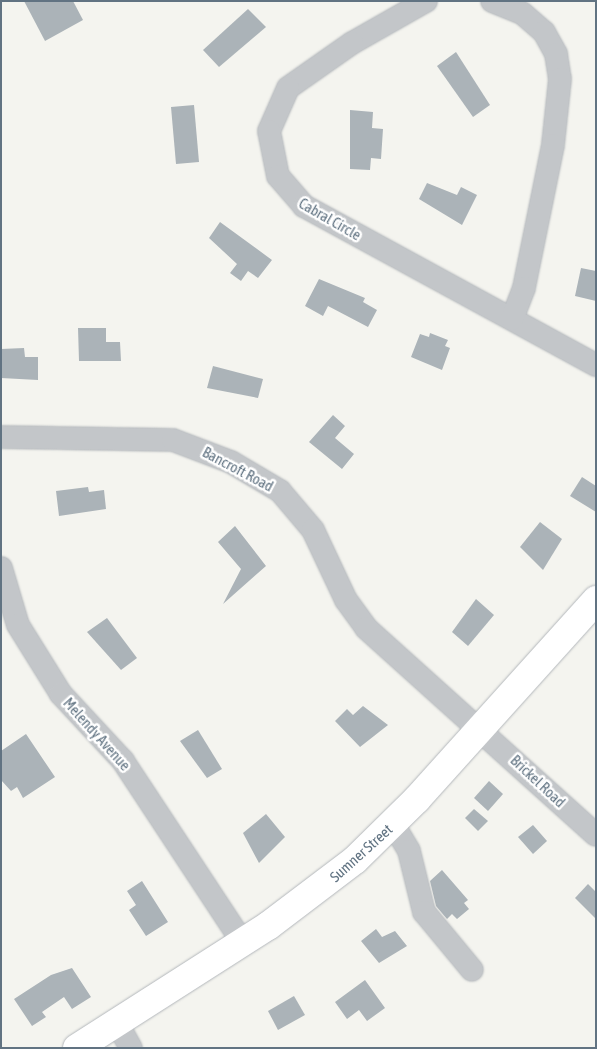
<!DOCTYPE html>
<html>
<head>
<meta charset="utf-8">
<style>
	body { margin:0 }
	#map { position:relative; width:597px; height:1049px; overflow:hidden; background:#f4f4ef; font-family:"Asap Condensed",sans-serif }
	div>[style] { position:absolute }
	.building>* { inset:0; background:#abb3b8 }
	.roads { filter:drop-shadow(0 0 1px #b3b7bb) drop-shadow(0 0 1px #b3b7bb) }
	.minor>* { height:22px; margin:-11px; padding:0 11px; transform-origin:11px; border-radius:11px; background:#c3c6c9 }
	.major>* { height:28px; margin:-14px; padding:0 14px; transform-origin:14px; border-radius:14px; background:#fff }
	span { translate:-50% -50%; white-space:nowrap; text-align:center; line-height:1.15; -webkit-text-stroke:5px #fff; paint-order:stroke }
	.street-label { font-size:15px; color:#617382 }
	.frame { position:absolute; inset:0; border:2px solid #617382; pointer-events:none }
</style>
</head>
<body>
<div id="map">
	<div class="building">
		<i style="clip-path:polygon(24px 1px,73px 1px,83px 20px,45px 41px)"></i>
		<i style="clip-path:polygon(248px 9px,266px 27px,219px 67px,203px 50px)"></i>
		<i style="clip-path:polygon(456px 52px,490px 105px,473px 117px,437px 66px)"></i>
		<i style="clip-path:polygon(194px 105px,199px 162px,176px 164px,171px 107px)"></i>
		<i style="clip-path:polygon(350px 110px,373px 112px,372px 128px,383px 129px,381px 159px,371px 158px,370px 170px,350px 169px)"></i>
		<i style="clip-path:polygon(427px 183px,457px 195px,461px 187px,477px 195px,462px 225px,419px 199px)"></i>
		<i style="clip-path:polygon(220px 222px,272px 260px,258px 278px,248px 271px,241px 281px,230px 273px,237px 264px,209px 238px)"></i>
		<i style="clip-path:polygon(581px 268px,596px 271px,596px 301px,575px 296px)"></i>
		<i style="clip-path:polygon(319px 279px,365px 298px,363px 302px,377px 310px,368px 327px,328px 306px,323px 316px,305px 306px)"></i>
		<i style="clip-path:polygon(78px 328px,106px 328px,106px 342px,120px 342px,121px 361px,79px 361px)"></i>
		<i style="clip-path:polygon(430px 333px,448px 340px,445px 346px,450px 348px,442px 370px,411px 357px,420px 334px,429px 337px)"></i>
		<i style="clip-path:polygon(24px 348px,25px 357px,38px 357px,38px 380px,1px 378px,1px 349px)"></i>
		<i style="clip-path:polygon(213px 366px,263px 379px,258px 398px,207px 388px)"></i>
		<i style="clip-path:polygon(333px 415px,345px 426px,335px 438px,354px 454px,342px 469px,309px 442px)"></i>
		<i style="clip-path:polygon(582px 477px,596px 486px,596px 512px,570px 496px)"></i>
		<i style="clip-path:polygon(88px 487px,89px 492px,104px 490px,106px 509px,59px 516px,56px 491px)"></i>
		<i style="clip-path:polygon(540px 522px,562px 539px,543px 570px,520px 547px)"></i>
		<i style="clip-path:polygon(235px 526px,266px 566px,223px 604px,241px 569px,218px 542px)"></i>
		<i style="clip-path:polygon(476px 599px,494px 615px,468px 646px,452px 632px)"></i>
		<i style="clip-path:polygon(107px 618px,137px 658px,121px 670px,87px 632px)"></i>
		<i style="clip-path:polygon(363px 706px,388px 725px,360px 747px,335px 721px,347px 709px,353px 715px)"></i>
		<i style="clip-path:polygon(198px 730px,222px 769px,207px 778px,180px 741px)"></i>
		<i style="clip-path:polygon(26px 734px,55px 777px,23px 798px,17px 787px,11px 791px,1px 780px,1px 751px)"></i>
		<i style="clip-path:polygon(489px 781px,503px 794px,488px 811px,474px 798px)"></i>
		<i style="clip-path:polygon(474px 809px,488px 821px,478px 831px,465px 818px)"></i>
		<i style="clip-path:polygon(266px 814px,285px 837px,259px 863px,243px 833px)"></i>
		<i style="clip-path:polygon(533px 825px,547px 841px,533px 854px,518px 837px)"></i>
		<i style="clip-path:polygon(442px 870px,468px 900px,464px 903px,469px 909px,457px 919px,452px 914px,447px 919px,436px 906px,430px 881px)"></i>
		<i style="clip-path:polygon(142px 881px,168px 922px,146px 936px,129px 910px,136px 905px,127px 891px)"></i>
		<i style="clip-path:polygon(588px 884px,596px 892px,596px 919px,575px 898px)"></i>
		<i style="clip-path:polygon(376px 929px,382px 937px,395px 931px,407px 946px,379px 963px,361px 941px)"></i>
		<i style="clip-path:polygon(72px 968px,91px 997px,72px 1009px,64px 997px,42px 1012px,46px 1017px,32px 1026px,14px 999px,51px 975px)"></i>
		<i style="clip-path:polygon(365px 980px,385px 1008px,367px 1021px,359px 1010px,347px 1019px,335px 1002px)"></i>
		<i style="clip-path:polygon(294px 996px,305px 1015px,278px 1030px,268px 1011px)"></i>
	</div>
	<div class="roads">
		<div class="minor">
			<i style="left:426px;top:1px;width:85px;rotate:150.4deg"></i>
			<i style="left:352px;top:43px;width:78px;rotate:144.9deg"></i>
			<i style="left:288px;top:88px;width:47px;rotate:113.8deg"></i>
			<i style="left:269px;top:131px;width:46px;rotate:78.7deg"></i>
			<i style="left:278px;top:176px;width:40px;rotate:49deg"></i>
			<i style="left:304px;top:206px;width:332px;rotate:28.6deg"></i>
			<i style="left:492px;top:1px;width:32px;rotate:22deg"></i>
			<i style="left:522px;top:13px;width:29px;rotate:41deg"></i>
			<i style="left:544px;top:32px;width:25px;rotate:61deg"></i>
			<i style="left:556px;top:54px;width:25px;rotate:81deg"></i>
			<i style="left:560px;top:79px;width:66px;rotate:96.1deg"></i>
			<i style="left:553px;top:145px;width:146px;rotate:101.5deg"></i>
			<i style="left:524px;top:288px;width:33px;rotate:111deg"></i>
			<i style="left:1px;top:437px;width:172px;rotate:1deg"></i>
			<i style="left:173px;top:440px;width:62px;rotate:20.8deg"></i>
			<i style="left:231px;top:462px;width:57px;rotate:30.6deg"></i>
			<i style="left:280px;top:491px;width:51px;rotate:49.8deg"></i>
			<i style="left:313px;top:530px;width:77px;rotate:64.8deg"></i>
			<i style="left:346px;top:600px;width:34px;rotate:54deg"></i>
			<i style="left:366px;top:628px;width:309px;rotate:42deg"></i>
			<i style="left:1px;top:568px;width:59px;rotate:73.4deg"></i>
			<i style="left:18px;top:625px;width:81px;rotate:58.1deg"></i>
			<i style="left:61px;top:694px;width:91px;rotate:47.2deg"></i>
			<i style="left:123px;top:761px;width:218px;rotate:56.6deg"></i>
			<i style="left:393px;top:824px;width:31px;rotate:59deg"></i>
			<i style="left:409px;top:851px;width:63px;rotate:76.2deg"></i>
			<i style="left:424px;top:912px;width:75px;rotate:50.4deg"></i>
			<i style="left:117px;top:1023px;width:29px;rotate:61deg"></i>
		</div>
		<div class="major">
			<i style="left:77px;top:1048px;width:227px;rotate:-32.6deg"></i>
			<i style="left:268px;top:926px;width:109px;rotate:-37.2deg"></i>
			<i style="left:355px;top:860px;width:87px;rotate:-44.5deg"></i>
			<i style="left:417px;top:799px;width:268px;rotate:-48deg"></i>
		</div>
	</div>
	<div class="street-label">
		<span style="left:330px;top:219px;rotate:30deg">Cabral Circle</span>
		<span style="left:238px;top:469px;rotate:28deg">Bancroft Road</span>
		<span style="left:97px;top:734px;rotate:48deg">Melendy Avenue</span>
		<span style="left:538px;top:781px;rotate:43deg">Brickel Road</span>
		<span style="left:361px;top:853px;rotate:-42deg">Sumner Street</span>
	</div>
	<div class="frame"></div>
</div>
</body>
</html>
